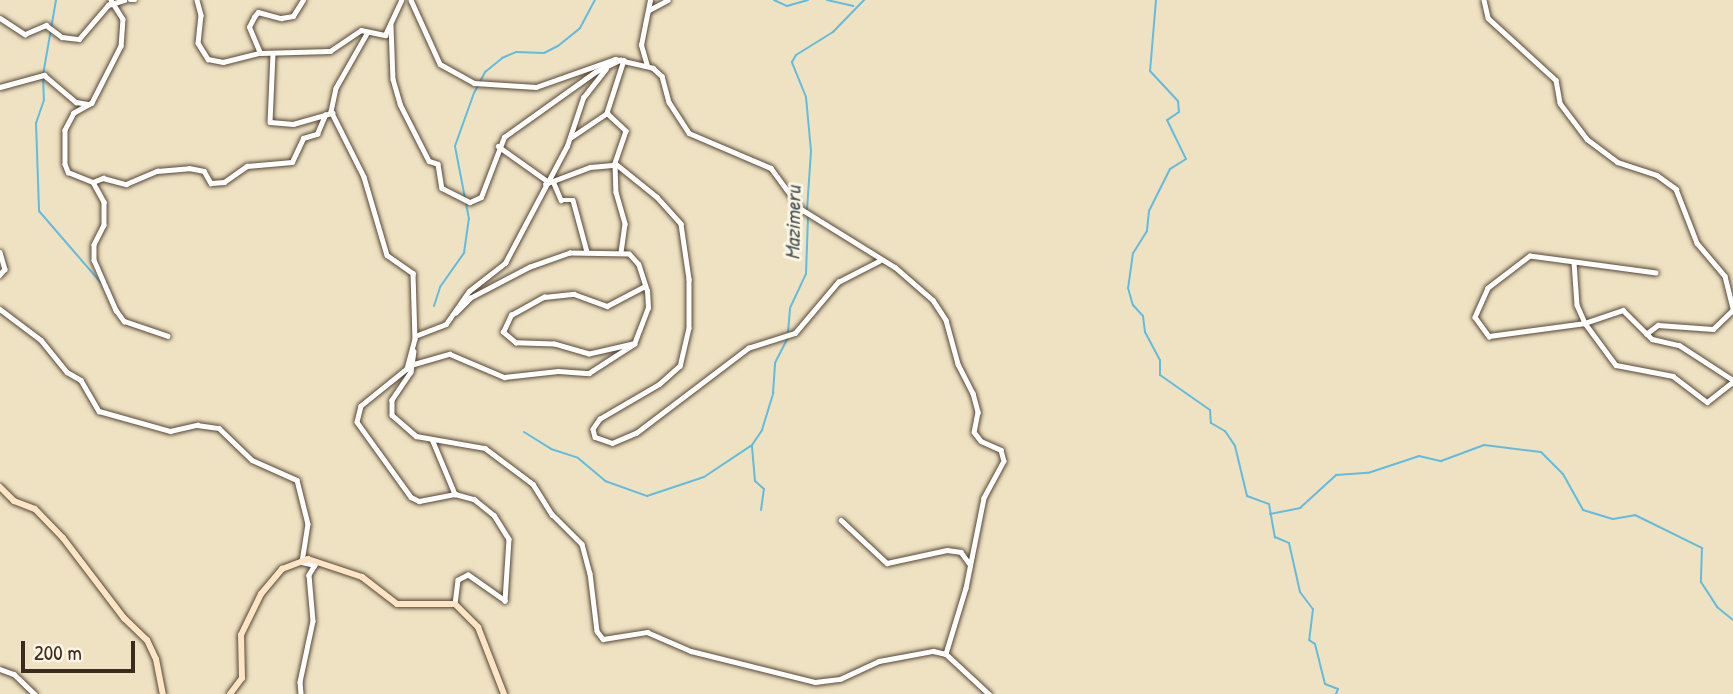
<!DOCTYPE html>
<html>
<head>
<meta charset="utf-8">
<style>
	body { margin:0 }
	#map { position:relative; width:1733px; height:694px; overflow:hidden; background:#efe2c2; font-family:"Patrick Hand",sans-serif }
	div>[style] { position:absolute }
	.stream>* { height:2px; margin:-1px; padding:0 1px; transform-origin:1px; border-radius:1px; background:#61bcdf }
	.roads { filter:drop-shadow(0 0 2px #564637) drop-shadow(0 0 2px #564637) }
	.minor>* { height:4.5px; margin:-2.25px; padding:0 2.25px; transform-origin:2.25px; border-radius:2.25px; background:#fff }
	.secondary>* { height:6px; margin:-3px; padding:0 3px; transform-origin:3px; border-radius:3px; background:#fde5c5 }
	span { translate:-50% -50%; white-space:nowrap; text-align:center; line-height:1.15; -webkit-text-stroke:6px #fcf5e5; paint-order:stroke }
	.water-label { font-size:21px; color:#465658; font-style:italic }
	.scale { position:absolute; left:21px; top:641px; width:114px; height:32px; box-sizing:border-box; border:4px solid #3b2a1e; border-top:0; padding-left:9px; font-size:21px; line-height:24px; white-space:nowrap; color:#3b2a1e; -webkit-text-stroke:5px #fcf5e5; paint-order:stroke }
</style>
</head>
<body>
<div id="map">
	<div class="stream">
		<i style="left:56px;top:0;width:76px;rotate:99.8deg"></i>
		<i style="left:43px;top:75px;width:25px;rotate:88deg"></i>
		<i style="left:44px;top:100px;width:24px;rotate:109deg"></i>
		<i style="left:36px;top:123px;width:88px;rotate:88deg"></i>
		<i style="left:39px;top:211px;width:96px;rotate:49.2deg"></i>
		<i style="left:774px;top:0;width:14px;rotate:25deg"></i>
		<i style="left:787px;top:6px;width:22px;rotate:-16deg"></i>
		<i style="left:827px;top:0;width:27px;rotate:13deg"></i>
		<i style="left:1156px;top:0;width:71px;rotate:94.8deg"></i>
		<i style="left:1150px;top:71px;width:41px;rotate:47deg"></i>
		<i style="left:1178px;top:101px;width:11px;rotate:85deg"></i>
		<i style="left:1179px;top:112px;width:14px;rotate:146deg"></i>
		<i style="left:1167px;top:120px;width:43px;rotate:64deg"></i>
		<i style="left:1186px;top:159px;width:19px;rotate:148deg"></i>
		<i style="left:1170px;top:169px;width:47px;rotate:116.6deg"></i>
		<i style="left:1149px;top:211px;width:20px;rotate:96deg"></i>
		<i style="left:1147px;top:231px;width:26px;rotate:122deg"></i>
		<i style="left:1133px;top:253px;width:35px;rotate:98deg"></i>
		<i style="left:1128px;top:288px;width:18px;rotate:74deg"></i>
		<i style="left:1133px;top:305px;width:15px;rotate:48deg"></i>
		<i style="left:1143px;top:316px;width:16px;rotate:83deg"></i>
		<i style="left:1145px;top:332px;width:32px;rotate:62deg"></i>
		<i style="left:1160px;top:360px;width:15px;rotate:90deg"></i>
		<i style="left:1160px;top:375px;width:61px;rotate:35deg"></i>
		<i style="left:1210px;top:410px;width:13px;rotate:86deg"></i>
		<i style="left:1211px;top:423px;width:16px;rotate:30deg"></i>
		<i style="left:1225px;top:431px;width:18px;rotate:56deg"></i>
		<i style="left:1235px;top:446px;width:51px;rotate:76.5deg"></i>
		<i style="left:1247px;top:496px;width:23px;rotate:20deg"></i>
		<i style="left:1269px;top:504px;width:34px;rotate:80deg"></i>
		<i style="left:1275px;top:537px;width:15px;rotate:23deg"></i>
		<i style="left:1289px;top:543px;width:50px;rotate:77.3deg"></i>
		<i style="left:1300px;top:592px;width:21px;rotate:53deg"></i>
		<i style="left:1313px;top:609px;width:31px;rotate:97deg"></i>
		<i style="left:1309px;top:640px;width:7px;rotate:34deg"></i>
		<i style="left:1315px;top:644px;width:41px;rotate:76deg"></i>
		<i style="left:1325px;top:684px;width:14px;rotate:21deg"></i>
		<i style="left:1338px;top:689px;width:5px;rotate:112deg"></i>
		<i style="left:807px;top:210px;width:59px;rotate:-86.1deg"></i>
		<i style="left:811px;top:151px;width:54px;rotate:-95.3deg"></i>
		<i style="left:806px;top:97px;width:38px;rotate:-112deg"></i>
		<i style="left:792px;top:62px;width:8px;rotate:-60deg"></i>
		<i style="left:796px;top:55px;width:44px;rotate:-31.9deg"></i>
		<i style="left:833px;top:32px;width:45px;rotate:-45.9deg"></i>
		<i style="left:434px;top:306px;width:20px;rotate:-72deg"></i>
		<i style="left:440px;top:287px;width:42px;rotate:-54.8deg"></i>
		<i style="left:464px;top:253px;width:34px;rotate:-82deg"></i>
		<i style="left:469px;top:219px;width:74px;rotate:-100.9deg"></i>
		<i style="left:455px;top:146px;width:56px;rotate:-70.3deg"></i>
		<i style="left:474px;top:93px;width:24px;rotate:-62deg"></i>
		<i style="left:485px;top:72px;width:22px;rotate:-39deg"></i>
		<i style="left:502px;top:58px;width:15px;rotate:-23deg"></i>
		<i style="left:516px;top:52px;width:28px;rotate:2deg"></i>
		<i style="left:544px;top:53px;width:16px;rotate:-27deg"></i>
		<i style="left:558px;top:46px;width:28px;rotate:-39deg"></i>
		<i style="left:580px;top:28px;width:32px;rotate:-62deg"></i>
		<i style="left:788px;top:332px;width:24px;rotate:-85deg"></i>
		<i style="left:790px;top:308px;width:38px;rotate:-65deg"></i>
		<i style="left:806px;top:274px;width:58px;rotate:-88deg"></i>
		<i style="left:524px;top:432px;width:32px;rotate:32deg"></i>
		<i style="left:551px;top:449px;width:28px;rotate:18deg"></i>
		<i style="left:578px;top:458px;width:35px;rotate:40deg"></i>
		<i style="left:605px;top:481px;width:45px;rotate:19.7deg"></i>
		<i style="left:647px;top:496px;width:60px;rotate:-18.4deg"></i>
		<i style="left:704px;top:477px;width:58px;rotate:-33.7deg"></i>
		<i style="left:761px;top:510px;width:21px;rotate:-82deg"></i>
		<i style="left:764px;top:489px;width:12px;rotate:-138deg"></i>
		<i style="left:755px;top:481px;width:36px;rotate:-95deg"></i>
		<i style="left:752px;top:445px;width:18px;rotate:-56deg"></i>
		<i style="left:762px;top:430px;width:39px;rotate:-73deg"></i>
		<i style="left:773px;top:393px;width:30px;rotate:-86deg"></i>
		<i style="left:775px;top:363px;width:28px;rotate:-63deg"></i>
		<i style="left:1270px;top:514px;width:31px;rotate:-11deg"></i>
		<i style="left:1300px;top:508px;width:49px;rotate:-42.5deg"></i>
		<i style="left:1336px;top:475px;width:32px;rotate:-4deg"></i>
		<i style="left:1368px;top:473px;width:54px;rotate:-18.4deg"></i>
		<i style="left:1419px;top:456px;width:23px;rotate:13deg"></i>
		<i style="left:1441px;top:461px;width:46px;rotate:-20.4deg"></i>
		<i style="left:1484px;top:445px;width:57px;rotate:7deg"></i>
		<i style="left:1541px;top:452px;width:31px;rotate:45deg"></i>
		<i style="left:1563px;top:474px;width:41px;rotate:60.9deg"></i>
		<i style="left:1583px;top:510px;width:31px;rotate:17deg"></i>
		<i style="left:1613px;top:519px;width:22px;rotate:-10deg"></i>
		<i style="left:1635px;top:515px;width:75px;rotate:26.2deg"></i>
		<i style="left:1702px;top:548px;width:34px;rotate:92deg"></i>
		<i style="left:1701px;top:582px;width:30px;rotate:57deg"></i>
		<i style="left:1717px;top:607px;width:21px;rotate:39deg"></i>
	</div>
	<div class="roads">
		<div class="minor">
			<i style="left:111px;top:0;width:22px;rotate:58deg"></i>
			<i style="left:123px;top:19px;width:27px;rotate:94deg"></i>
			<i style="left:121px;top:46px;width:64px;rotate:117deg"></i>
			<i style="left:92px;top:103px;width:21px;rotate:151deg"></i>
			<i style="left:74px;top:113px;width:19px;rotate:118deg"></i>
			<i style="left:65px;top:130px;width:34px;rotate:90deg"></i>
			<i style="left:65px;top:164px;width:9px;rotate:69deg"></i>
			<i style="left:68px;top:172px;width:27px;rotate:22deg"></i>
			<i style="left:93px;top:182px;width:23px;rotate:61deg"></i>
			<i style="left:104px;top:202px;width:23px;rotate:90deg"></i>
			<i style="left:104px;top:225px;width:22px;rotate:117deg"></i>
			<i style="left:94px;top:245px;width:15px;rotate:90deg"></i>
			<i style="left:94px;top:260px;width:55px;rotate:66.3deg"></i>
			<i style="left:116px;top:310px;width:14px;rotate:54deg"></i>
			<i style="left:124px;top:321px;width:46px;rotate:18.8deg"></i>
			<i style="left:130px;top:0;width:5px"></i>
			<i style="left:197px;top:0;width:16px;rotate:75deg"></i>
			<i style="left:201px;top:15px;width:28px;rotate:96deg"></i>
			<i style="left:198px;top:43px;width:19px;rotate:58deg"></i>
			<i style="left:208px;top:59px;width:15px;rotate:11deg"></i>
			<i style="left:223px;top:62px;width:38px;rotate:-14deg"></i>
			<i style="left:260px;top:53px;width:70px;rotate:-1.6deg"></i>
			<i style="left:330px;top:51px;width:37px;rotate:-34deg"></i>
			<i style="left:361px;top:30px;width:25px;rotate:12deg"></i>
			<i style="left:385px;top:35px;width:38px;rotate:-65deg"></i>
			<i style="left:411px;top:0;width:70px;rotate:65.6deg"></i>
			<i style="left:440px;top:64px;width:39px;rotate:29deg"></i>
			<i style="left:474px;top:83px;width:62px;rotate:3.7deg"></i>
			<i style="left:536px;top:87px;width:84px;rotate:-19.5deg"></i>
			<i style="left:615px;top:59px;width:39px;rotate:13deg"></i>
			<i style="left:653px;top:68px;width:12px;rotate:42deg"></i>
			<i style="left:662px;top:76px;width:27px;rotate:75deg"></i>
			<i style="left:669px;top:102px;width:37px;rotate:57deg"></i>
			<i style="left:689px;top:133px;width:89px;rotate:23.1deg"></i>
			<i style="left:771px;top:168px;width:51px;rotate:53.8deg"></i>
			<i style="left:801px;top:209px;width:110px;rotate:31.7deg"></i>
			<i style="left:895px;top:267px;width:50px;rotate:41deg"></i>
			<i style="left:933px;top:300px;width:24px;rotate:57deg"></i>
			<i style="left:946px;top:320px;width:46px;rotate:74.7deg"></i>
			<i style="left:958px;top:364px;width:33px;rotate:63deg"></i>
			<i style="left:973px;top:393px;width:20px;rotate:75deg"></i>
			<i style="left:978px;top:412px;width:20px;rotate:101deg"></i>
			<i style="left:974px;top:432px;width:11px;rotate:52deg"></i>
			<i style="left:981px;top:441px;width:22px;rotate:24deg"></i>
			<i style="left:1001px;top:450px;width:11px;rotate:75deg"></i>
			<i style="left:1004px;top:461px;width:42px;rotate:118.4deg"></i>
			<i style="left:984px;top:498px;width:92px;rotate:101.3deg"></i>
			<i style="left:966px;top:588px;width:69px;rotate:106.9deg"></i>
			<i style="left:1484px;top:0;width:18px;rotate:77deg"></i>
			<i style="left:1488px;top:18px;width:92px;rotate:42.4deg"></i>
			<i style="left:1556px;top:80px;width:23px;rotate:80deg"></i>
			<i style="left:1560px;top:103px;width:45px;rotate:53.1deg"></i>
			<i style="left:1587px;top:139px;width:38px;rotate:37deg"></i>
			<i style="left:1617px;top:162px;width:42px;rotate:18deg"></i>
			<i style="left:1657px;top:175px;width:24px;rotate:36deg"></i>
			<i style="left:1676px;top:189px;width:58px;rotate:68.7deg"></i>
			<i style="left:1697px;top:243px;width:43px;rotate:49.7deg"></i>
			<i style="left:1725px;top:276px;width:33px;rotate:76deg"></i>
			<i style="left:649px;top:10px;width:21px;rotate:-28deg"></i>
			<i style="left:0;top:18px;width:30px;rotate:33deg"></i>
			<i style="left:25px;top:34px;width:23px;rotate:-23deg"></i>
			<i style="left:46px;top:25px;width:20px;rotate:37deg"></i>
			<i style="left:62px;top:37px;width:17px;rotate:7deg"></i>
			<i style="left:79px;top:39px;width:45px;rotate:-49.5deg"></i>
			<i style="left:108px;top:5px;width:17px;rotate:-17deg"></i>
			<i style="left:391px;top:25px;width:54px;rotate:87.9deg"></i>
			<i style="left:393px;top:79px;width:26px;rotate:74deg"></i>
			<i style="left:400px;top:104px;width:64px;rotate:63deg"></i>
			<i style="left:429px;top:161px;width:9px;rotate:18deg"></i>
			<i style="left:438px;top:164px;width:24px;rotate:81deg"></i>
			<i style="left:442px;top:188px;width:31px;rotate:27deg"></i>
			<i style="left:470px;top:202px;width:12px;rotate:-24deg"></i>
			<i style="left:481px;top:197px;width:64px;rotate:-69deg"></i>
			<i style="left:504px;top:137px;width:112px;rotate:-35.5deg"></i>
			<i style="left:595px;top:72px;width:28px;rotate:-26deg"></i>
			<i style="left:368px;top:32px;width:64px;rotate:119.7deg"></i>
			<i style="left:336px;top:88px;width:24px;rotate:102deg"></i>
			<i style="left:331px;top:111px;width:74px;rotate:63.4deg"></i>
			<i style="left:364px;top:177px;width:81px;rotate:73.6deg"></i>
			<i style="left:387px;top:255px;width:32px;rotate:35deg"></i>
			<i style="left:413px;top:273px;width:66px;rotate:88.3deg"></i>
			<i style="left:415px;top:339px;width:31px;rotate:105deg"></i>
			<i style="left:407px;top:369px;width:59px;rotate:141.2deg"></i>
			<i style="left:361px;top:406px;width:16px;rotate:104deg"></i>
			<i style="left:357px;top:422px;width:92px;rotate:54.2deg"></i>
			<i style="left:411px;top:497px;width:9px;rotate:27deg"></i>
			<i style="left:419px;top:501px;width:37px;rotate:-11deg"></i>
			<i style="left:455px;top:494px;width:20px;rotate:15deg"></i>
			<i style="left:474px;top:499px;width:26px;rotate:39deg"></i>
			<i style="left:494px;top:515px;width:28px;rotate:58deg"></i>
			<i style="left:509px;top:539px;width:62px;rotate:93.7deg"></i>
			<i style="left:505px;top:601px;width:45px;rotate:-144.9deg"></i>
			<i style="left:468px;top:575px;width:11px;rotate:153deg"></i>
			<i style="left:458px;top:580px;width:24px;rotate:97deg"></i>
			<i style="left:260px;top:53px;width:28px;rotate:-113deg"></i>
			<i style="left:249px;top:27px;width:11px;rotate:-63deg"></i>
			<i style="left:254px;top:17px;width:6px;rotate:-51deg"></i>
			<i style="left:258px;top:12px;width:24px;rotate:15deg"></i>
			<i style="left:281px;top:18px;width:12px;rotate:-9deg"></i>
			<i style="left:293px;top:16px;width:19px;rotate:-58deg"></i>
			<i style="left:273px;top:54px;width:68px;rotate:92.5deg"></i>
			<i style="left:270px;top:122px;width:23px;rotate:5deg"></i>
			<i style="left:293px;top:124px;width:41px;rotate:-15.8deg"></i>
			<i style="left:624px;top:60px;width:56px;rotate:107.8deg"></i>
			<i style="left:607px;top:113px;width:26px;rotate:43deg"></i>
			<i style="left:626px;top:131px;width:34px;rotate:109deg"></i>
			<i style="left:615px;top:163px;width:54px;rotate:39deg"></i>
			<i style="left:657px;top:197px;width:36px;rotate:48deg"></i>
			<i style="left:681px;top:224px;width:56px;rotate:81.7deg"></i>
			<i style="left:689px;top:279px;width:49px;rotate:90deg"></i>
			<i style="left:689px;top:328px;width:39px;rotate:103deg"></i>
			<i style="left:680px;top:366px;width:27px;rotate:138deg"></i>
			<i style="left:660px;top:384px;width:69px;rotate:149.7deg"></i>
			<i style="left:600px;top:419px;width:12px;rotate:125deg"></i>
			<i style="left:593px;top:429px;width:8px;rotate:76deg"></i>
			<i style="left:595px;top:437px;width:18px;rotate:19deg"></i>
			<i style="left:612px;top:443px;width:26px;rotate:-23deg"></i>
			<i style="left:636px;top:433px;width:141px;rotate:-37.2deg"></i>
			<i style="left:748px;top:348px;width:49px;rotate:-17.7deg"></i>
			<i style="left:795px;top:333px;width:67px;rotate:-49.9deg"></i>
			<i style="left:838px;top:282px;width:46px;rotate:-27.1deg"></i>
			<i style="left:647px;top:66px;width:22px;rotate:-106deg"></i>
			<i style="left:641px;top:45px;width:46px;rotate:-78.7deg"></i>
			<i style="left:0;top:87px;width:46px;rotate:-15.3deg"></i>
			<i style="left:44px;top:75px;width:42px;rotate:40.2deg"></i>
			<i style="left:76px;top:102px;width:13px;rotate:9deg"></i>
			<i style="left:570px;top:138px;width:45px;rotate:-34deg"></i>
			<i style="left:498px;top:146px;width:60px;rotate:35.5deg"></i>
			<i style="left:553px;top:181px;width:21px;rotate:67deg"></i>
			<i style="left:561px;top:200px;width:12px"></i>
			<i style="left:573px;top:200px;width:54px;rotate:74.9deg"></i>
			<i style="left:93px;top:182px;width:11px;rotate:-22deg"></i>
			<i style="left:103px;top:178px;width:24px;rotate:15deg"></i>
			<i style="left:126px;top:184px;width:34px;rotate:-23deg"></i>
			<i style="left:157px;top:171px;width:32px;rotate:-5deg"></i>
			<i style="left:189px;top:168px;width:15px;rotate:11deg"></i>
			<i style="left:204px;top:171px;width:14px;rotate:60deg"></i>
			<i style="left:211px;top:183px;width:13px;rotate:-4deg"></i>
			<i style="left:224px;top:182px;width:28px;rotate:-35deg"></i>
			<i style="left:247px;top:166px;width:45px;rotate:-5.1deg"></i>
			<i style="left:292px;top:162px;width:26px;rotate:-65deg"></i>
			<i style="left:303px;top:138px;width:15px;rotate:-16deg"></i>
			<i style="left:317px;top:134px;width:21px;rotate:-67deg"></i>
			<i style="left:545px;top:184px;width:48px;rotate:-20.7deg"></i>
			<i style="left:590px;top:167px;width:25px;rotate:-5deg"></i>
			<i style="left:615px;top:165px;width:27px;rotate:88deg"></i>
			<i style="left:616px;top:192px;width:33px;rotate:74deg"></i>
			<i style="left:625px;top:224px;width:27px;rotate:98deg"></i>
			<i style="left:0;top:252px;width:18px;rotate:74deg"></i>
			<i style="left:5px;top:269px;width:8px;rotate:130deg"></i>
			<i style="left:1574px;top:262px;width:43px;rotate:86deg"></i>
			<i style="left:1577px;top:305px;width:20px;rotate:66deg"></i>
			<i style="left:1585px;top:323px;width:52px;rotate:53.6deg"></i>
			<i style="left:1616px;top:365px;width:58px;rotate:10.9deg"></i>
			<i style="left:1673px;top:376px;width:43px;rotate:37.4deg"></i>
			<i style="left:1707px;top:402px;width:33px;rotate:-38deg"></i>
			<i style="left:1656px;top:273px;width:127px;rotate:-172.3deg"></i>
			<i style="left:1530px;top:256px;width:53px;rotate:142.7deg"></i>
			<i style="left:1488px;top:288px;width:32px;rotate:114deg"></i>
			<i style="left:1475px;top:317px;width:24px;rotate:54deg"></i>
			<i style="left:1489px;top:336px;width:97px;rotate:-7.7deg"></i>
			<i style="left:1585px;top:323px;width:40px;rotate:-18.9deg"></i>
			<i style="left:1623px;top:310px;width:41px;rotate:45deg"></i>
			<i style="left:1652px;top:339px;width:28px;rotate:13deg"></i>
			<i style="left:1679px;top:345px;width:64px;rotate:32.9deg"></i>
			<i style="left:0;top:309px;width:51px;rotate:37.1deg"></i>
			<i style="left:41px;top:340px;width:41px;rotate:50.9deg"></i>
			<i style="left:67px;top:372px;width:16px;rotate:30deg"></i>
			<i style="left:81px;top:380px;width:36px;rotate:60deg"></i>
			<i style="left:99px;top:411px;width:74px;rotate:15.7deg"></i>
			<i style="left:170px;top:431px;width:28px;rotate:-13deg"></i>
			<i style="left:197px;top:425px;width:22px;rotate:8deg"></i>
			<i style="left:219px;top:428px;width:46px;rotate:44.1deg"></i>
			<i style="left:252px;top:460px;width:49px;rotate:24deg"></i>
			<i style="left:297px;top:480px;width:45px;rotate:76deg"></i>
			<i style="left:308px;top:524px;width:38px;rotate:99deg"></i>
			<i style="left:302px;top:562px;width:13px;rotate:13deg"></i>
			<i style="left:315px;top:565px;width:12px;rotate:121deg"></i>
			<i style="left:309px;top:575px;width:46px;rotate:85deg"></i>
			<i style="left:313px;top:621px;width:62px;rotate:102deg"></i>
			<i style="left:300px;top:682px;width:12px;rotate:85deg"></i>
			<i style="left:1646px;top:334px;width:15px;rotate:-37deg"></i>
			<i style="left:1658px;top:325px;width:55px;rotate:4.2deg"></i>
			<i style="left:1713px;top:329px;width:28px;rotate:-44deg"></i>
			<i style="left:415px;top:336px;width:33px;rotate:-21deg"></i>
			<i style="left:446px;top:324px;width:40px;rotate:-55.1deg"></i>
			<i style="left:469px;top:291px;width:46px;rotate:-37.9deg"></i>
			<i style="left:505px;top:263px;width:132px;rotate:-62.1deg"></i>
			<i style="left:567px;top:146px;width:51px;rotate:-71.6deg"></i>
			<i style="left:583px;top:98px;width:37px;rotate:-52deg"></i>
			<i style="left:633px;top:344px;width:45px;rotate:167.2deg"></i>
			<i style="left:589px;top:354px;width:36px;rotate:-164deg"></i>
			<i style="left:554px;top:344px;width:38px;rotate:-178deg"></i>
			<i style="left:516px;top:343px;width:17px;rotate:-140deg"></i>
			<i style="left:503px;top:332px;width:19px;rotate:-65deg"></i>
			<i style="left:511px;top:315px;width:38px;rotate:-29deg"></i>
			<i style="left:544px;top:297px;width:30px;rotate:-6deg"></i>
			<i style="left:574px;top:294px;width:35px;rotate:20deg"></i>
			<i style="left:607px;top:306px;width:43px;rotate:-27.8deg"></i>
			<i style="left:414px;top:351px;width:21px;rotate:98deg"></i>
			<i style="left:411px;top:372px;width:34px;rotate:124deg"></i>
			<i style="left:392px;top:400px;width:15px;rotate:90deg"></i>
			<i style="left:392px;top:415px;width:32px;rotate:41deg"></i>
			<i style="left:416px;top:436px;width:70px;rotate:9.9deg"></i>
			<i style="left:485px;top:448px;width:60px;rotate:36.9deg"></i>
			<i style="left:533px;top:484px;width:36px;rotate:58deg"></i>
			<i style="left:552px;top:514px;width:42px;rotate:45deg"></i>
			<i style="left:582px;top:544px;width:30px;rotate:75deg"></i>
			<i style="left:590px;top:573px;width:58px;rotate:83.1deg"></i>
			<i style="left:597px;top:631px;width:10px;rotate:53deg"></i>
			<i style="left:603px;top:639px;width:45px;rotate:-9deg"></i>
			<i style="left:647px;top:632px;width:48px;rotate:23.4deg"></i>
			<i style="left:691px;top:651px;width:128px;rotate:14deg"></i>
			<i style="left:815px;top:682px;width:25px;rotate:-7deg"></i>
			<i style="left:840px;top:679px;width:43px;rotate:-24.8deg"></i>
			<i style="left:879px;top:661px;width:55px;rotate:-10.5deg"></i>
			<i style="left:933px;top:651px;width:13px;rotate:13deg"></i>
			<i style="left:946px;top:654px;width:59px;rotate:42.9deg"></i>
			<i style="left:414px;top:364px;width:37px;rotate:-16deg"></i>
			<i style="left:450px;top:354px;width:59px;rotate:23.1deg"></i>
			<i style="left:504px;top:377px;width:54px;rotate:-6.3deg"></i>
			<i style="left:558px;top:371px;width:31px;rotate:4deg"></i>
			<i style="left:589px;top:373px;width:54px;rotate:-32.8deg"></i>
			<i style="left:634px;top:344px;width:39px;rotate:-69deg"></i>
			<i style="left:648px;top:308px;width:17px;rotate:-93deg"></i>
			<i style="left:647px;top:291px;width:28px;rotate:-108deg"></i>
			<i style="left:638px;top:264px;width:13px;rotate:-132deg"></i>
			<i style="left:629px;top:254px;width:59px;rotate:-179deg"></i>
			<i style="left:570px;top:253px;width:42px;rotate:160.7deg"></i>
			<i style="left:530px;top:267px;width:67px;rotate:152.3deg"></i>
			<i style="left:471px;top:298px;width:21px;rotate:135deg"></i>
			<i style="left:432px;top:439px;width:60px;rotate:67.3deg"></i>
			<i style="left:841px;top:520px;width:63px;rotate:43.1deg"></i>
			<i style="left:887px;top:563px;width:61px;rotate:-12.2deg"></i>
			<i style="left:947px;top:550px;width:14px;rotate:8deg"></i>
			<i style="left:961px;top:552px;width:14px;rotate:54deg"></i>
			<i style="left:0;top:669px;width:15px;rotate:20deg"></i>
			<i style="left:14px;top:674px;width:29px;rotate:44deg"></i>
		</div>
		<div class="secondary">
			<i style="left:0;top:487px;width:20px;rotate:45deg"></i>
			<i style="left:14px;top:501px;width:22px;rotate:21deg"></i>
			<i style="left:35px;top:509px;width:40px;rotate:46deg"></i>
			<i style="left:63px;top:538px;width:101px;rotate:52.7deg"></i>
			<i style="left:124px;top:618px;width:32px;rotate:44deg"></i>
			<i style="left:147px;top:640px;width:21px;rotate:65deg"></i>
			<i style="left:156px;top:659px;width:36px;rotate:79deg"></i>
			<i style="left:230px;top:694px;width:20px;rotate:-53deg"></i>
			<i style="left:242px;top:678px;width:43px;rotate:-91.3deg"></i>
			<i style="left:241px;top:635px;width:46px;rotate:-64deg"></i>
			<i style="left:261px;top:594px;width:33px;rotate:-50deg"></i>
			<i style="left:282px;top:569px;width:28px;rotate:-21deg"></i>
			<i style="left:308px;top:559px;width:57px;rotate:18.4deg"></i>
			<i style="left:362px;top:577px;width:44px;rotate:37.6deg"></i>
			<i style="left:397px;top:604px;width:58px"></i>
			<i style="left:455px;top:604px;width:33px;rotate:45deg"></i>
			<i style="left:478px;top:627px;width:72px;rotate:68.8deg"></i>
		</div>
	</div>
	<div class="water-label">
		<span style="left:793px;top:223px;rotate:-89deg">Mazimeru</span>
	</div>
	<div class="scale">200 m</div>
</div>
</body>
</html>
